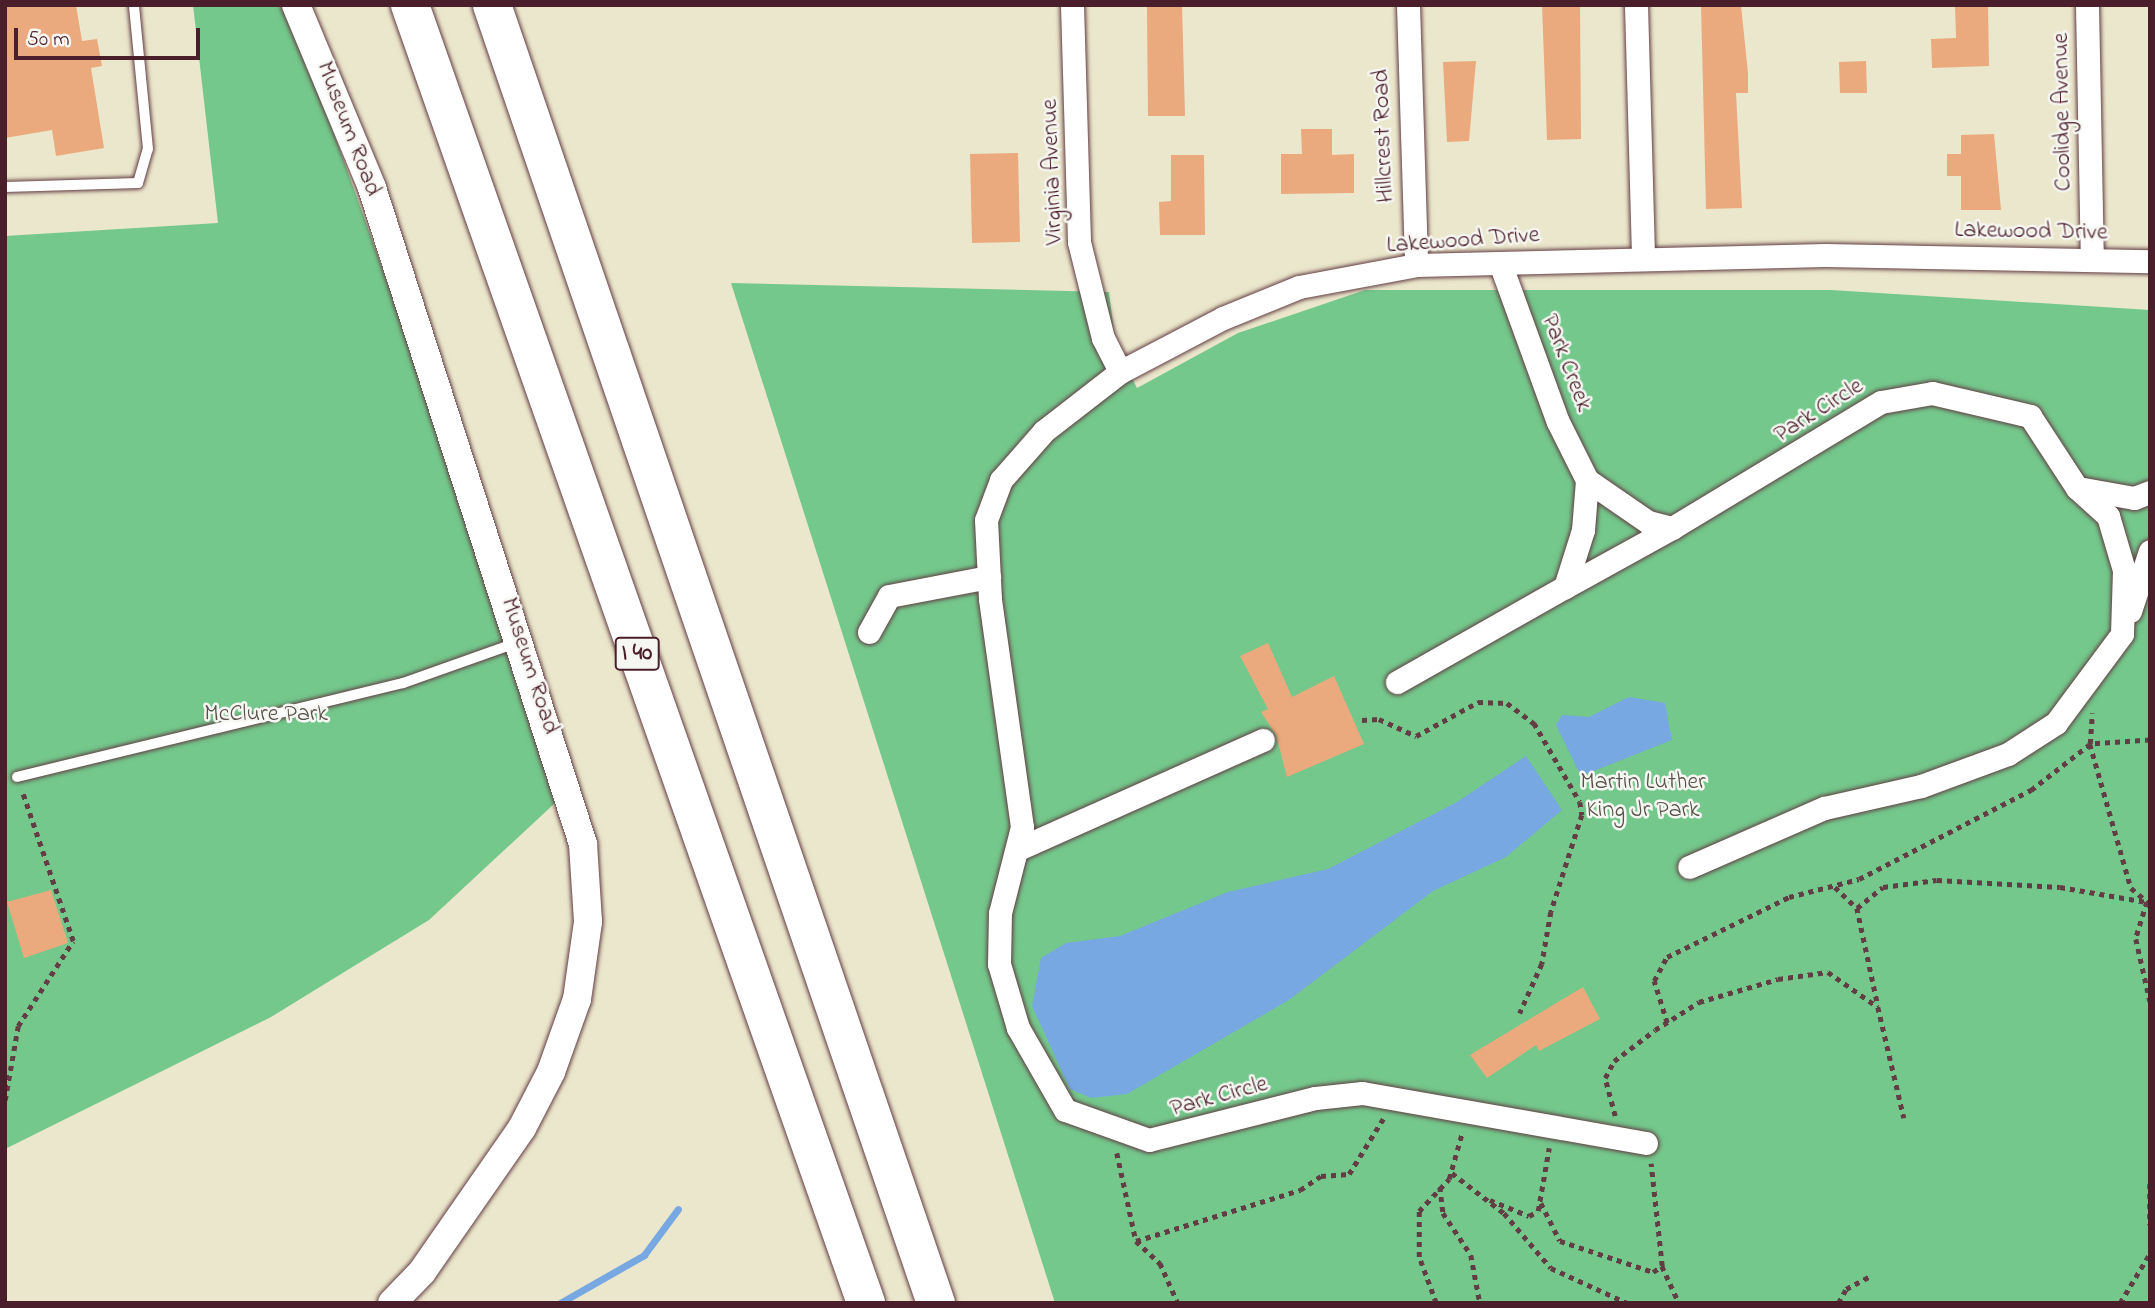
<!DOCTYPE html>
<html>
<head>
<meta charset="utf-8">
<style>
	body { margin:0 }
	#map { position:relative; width:2155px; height:1308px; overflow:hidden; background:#ebe7cc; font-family:"Indie Flower",sans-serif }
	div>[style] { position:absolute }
	.green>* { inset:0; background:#74c88c }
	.water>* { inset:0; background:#77a8e2 }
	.stream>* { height:7px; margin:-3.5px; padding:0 3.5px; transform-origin:3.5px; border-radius:3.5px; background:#77a8e2 }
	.building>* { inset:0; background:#ebaa7d }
	.path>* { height:4.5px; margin-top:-2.25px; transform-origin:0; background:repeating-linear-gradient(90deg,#623d43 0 5px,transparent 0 10px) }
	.roads { filter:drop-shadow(0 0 2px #623d43) drop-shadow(0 0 2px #623d43) }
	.service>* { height:10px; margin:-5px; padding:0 5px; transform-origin:5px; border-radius:5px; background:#fff }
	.minor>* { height:23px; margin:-11.5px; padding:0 11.5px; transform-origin:11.5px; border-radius:11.5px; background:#fff }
	.tertiary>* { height:28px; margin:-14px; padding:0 14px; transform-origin:14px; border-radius:14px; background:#fff }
	.motorway>* { height:38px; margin:-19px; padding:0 19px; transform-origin:19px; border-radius:19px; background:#fff }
	span { translate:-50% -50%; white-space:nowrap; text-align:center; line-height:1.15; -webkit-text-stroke:5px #f6f6f2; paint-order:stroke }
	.shield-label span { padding:2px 5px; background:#f6f6f2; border:2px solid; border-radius:5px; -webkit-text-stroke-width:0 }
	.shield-label { font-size:23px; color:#4a1f2b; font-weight:700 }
	.street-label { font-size:24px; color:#4a1f2b }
	.park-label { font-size:24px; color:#575248 }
	.frame { position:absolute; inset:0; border:7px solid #4a1f2b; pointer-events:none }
	.scale { position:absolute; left:14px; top:28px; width:186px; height:32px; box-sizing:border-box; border:4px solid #4a1f2b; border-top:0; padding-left:9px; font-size:21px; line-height:24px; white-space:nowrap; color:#4a1f2b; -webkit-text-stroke:5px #f6f6f2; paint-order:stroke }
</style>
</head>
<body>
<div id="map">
	<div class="green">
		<i style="clip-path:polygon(193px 5px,288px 5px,569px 790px,429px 920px,271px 1017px,5px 1149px,5px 236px,218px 223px)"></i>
		<i style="clip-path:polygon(731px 283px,1109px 292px,1116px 347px,1137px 388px,1238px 333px,1365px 290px,1831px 290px,2150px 310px,2150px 1303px,1055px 1303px)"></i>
	</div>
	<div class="water">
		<i style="clip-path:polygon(1629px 697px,1665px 703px,1672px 740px,1581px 776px,1556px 725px,1562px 715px,1589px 717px)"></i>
		<i style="clip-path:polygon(1526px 756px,1562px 810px,1506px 857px,1433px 891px,1289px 1000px,1127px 1094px,1091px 1098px,1070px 1089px,1032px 1006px,1041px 958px,1066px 943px,1120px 936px,1228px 892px,1328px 869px,1457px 802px)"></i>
	</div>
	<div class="stream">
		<i style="left:560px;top:1303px;width:97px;rotate:-29.7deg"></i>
		<i style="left:644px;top:1255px;width:57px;rotate:-53.5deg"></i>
	</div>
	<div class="building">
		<i style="clip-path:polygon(5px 5px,76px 5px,82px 41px,97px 39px,102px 66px,91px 68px,104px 148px,56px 156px,52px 130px,5px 138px)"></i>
		<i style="clip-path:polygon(1147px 5px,1182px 5px,1185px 116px,1148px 116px)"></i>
		<i style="clip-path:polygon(1542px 5px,1580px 5px,1581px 139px,1547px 140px)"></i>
		<i style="clip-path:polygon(1701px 5px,1741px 5px,1748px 73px,1748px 93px,1736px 93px,1742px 208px,1706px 209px)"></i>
		<i style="clip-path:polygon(1955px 5px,1988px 5px,1989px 66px,1932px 68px,1931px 39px,1956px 38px)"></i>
		<i style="clip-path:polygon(1476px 61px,1469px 141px,1447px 142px,1443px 62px)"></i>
		<i style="clip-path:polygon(1866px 61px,1867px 93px,1840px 93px,1839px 62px)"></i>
		<i style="clip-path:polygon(1301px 129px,1332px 129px,1332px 155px,1354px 154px,1354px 193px,1281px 194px,1281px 154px,1302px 154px)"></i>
		<i style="clip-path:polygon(1994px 134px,2001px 210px,1961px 210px,1961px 176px,1947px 176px,1947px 154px,1961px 154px,1961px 135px)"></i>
		<i style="clip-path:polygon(1018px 153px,1020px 242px,972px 243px,970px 154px)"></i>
		<i style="clip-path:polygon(1171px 155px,1204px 155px,1205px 235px,1160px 235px,1159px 202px,1171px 201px)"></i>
		<i style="clip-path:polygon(1268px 643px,1292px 697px,1334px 676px,1364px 744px,1287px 777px,1276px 735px,1261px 712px,1268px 709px,1240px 656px)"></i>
		<i style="clip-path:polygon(51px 890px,68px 943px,24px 958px,7px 902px)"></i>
		<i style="clip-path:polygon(1583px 987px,1600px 1019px,1539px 1051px,1536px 1045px,1487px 1078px,1470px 1055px)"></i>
	</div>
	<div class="path">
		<i style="left:1362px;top:720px;width:17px;rotate:-3deg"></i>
		<i style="left:1379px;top:719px;width:41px;rotate:24.7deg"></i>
		<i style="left:1416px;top:736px;width:71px;rotate:-28.7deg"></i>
		<i style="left:1478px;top:702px;width:29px;rotate:2deg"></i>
		<i style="left:1507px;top:703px;width:34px;rotate:37deg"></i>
		<i style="left:1534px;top:723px;width:91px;rotate:59.8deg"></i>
		<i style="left:1580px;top:802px;width:13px;rotate:81deg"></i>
		<i style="left:1582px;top:815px;width:102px;rotate:107.7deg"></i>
		<i style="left:1551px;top:912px;width:53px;rotate:99.8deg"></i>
		<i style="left:1542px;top:964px;width:54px;rotate:114.2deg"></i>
		<i style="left:2150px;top:740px;width:60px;rotate:176.2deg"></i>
		<i style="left:2090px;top:744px;width:150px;rotate:74.1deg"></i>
		<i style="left:2131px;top:888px;width:25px;rotate:40deg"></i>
		<i style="left:1835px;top:887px;width:30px;rotate:44deg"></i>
		<i style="left:1857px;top:908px;width:100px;rotate:77.9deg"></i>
		<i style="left:1857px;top:908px;width:33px;rotate:-39deg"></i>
		<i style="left:1883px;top:887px;width:54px;rotate:-7.4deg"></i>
		<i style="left:1937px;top:880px;width:123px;rotate:3.3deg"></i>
		<i style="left:2060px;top:887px;width:88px;rotate:9.8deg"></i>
		<i style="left:2147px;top:902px;width:39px;rotate:107deg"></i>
		<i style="left:2136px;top:939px;width:64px;rotate:77.3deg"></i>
		<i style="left:1667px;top:1023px;width:44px;rotate:-107.2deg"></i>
		<i style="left:1654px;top:981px;width:27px;rotate:-62deg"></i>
		<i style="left:1667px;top:957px;width:136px;rotate:-26.2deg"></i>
		<i style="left:1789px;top:897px;width:72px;rotate:-14.4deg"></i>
		<i style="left:1859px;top:879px;width:194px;rotate:-27.4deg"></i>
		<i style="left:2031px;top:790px;width:75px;rotate:-37.9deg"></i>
		<i style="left:2090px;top:744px;width:31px;rotate:-86deg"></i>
		<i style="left:5px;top:1100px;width:75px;rotate:-80deg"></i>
		<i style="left:18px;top:1026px;width:101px;rotate:-57.1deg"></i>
		<i style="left:73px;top:941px;width:158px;rotate:-108.8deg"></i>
		<i style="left:1615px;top:1116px;width:39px;rotate:-105deg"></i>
		<i style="left:1605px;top:1078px;width:19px;rotate:-62deg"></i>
		<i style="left:1614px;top:1061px;width:51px;rotate:-37.1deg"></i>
		<i style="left:1655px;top:1030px;width:52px;rotate:-32.5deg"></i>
		<i style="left:1699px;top:1002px;width:82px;rotate:-16.2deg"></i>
		<i style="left:1778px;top:979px;width:50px;rotate:-8deg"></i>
		<i style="left:1828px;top:972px;width:61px;rotate:35deg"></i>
		<i style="left:1878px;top:1007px;width:114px;rotate:76.8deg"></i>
		<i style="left:1117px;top:1153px;width:90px;rotate:77.8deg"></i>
		<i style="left:1136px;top:1241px;width:33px;rotate:43deg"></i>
		<i style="left:1160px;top:1263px;width:44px;rotate:65.8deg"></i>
		<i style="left:1452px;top:1173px;width:66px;rotate:37.6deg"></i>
		<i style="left:1504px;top:1213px;width:72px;rotate:49.5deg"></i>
		<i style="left:1551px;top:1268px;width:84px;rotate:24.7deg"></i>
		<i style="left:2150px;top:1184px;width:41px;rotate:90deg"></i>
		<i style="left:1440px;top:1187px;width:26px;rotate:83deg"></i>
		<i style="left:1443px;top:1213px;width:50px;rotate:56.3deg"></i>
		<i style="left:1471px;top:1255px;width:49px;rotate:79.4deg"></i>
		<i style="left:1490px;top:1200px;width:42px;rotate:22.3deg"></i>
		<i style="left:1529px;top:1216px;width:10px;rotate:-29deg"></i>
		<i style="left:1538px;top:1211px;width:64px;rotate:-80.1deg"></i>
		<i style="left:1541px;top:1203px;width:42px;rotate:63.4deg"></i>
		<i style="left:1560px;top:1241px;width:98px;rotate:18.4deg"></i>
		<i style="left:1653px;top:1272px;width:11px;rotate:-34deg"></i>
		<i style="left:1662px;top:1266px;width:103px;rotate:-96.2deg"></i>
		<i style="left:1136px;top:1241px;width:172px;rotate:-17.3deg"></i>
		<i style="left:1300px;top:1190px;width:25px;rotate:-34deg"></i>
		<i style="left:1321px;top:1176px;width:28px;rotate:-4deg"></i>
		<i style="left:1349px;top:1174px;width:65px;rotate:-58.3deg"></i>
		<i style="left:1662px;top:1266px;width:41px;rotate:65.3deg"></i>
		<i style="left:1436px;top:1303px;width:49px;rotate:-110.3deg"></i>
		<i style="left:1419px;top:1257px;width:46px;rotate:-90deg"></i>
		<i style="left:1419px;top:1211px;width:44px;rotate:-46.8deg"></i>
		<i style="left:1449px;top:1179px;width:48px;rotate:-74.2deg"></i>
		<i style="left:1838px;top:1303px;width:16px;rotate:-60deg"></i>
		<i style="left:1846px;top:1289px;width:26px;rotate:-28deg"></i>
		<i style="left:2120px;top:1303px;width:58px;rotate:-59deg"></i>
	</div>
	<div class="roads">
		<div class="service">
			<i style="left:5px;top:187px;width:133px;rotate:-1.7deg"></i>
			<i style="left:138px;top:183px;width:35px;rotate:-74deg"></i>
			<i style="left:148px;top:149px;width:145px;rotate:-95.6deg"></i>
			<i style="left:17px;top:777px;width:397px;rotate:-13.7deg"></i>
			<i style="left:403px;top:683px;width:123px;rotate:-19.5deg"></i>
		</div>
		<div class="minor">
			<i style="left:1072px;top:5px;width:237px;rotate:88.3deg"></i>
			<i style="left:1079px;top:242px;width:99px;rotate:76deg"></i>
			<i style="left:1103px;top:338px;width:38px;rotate:63deg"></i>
			<i style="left:1408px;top:5px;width:260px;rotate:88.2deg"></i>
			<i style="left:1636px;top:5px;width:253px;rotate:88.4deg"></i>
			<i style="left:2087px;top:5px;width:254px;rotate:88.9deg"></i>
			<i style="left:1500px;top:263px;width:169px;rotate:70deg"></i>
			<i style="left:1558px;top:422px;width:65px;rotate:63.4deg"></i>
			<i style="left:1587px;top:480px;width:74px;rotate:34.5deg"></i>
			<i style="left:1648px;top:522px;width:25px;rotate:14deg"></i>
			<i style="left:1672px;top:528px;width:244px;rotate:-31.1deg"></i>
			<i style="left:1881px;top:402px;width:52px;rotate:-10deg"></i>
			<i style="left:1932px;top:393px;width:101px;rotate:13.2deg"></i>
			<i style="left:2030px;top:416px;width:86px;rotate:56.9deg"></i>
			<i style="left:2077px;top:488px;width:42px;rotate:42.1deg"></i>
			<i style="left:2108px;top:516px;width:56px;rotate:73.5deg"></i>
			<i style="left:2124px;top:570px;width:64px;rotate:91.8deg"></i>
			<i style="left:2122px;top:634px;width:111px;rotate:126.6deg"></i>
			<i style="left:2056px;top:723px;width:57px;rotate:147.1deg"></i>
			<i style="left:2008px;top:754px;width:93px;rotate:159.8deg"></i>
			<i style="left:1921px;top:786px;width:99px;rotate:167.2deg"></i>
			<i style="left:1824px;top:808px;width:147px;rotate:156.4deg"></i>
			<i style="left:2078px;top:488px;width:57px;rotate:10.1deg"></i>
			<i style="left:2134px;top:498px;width:17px;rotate:-21deg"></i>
			<i style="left:1565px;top:587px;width:122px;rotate:-28.9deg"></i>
			<i style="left:2130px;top:611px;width:63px;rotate:-71.6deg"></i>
			<i style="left:869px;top:632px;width:41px;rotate:-60.9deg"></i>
			<i style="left:889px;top:596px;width:102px;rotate:-10.8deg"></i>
			<i style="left:1397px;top:682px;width:193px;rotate:-29.5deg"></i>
			<i style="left:1565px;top:587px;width:60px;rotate:-72.5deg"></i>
			<i style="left:1583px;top:530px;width:50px;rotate:-85.4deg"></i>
			<i style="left:1018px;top:849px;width:268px;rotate:-24deg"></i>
			<i style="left:1646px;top:1143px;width:288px;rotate:-170deg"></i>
			<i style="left:1362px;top:1093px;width:47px;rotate:173.9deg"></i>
			<i style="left:1315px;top:1098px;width:171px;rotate:165.8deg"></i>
			<i style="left:1149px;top:1140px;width:89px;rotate:-160.3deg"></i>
			<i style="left:1065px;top:1110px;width:95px;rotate:-119.8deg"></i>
			<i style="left:1018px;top:1028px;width:67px;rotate:-106.5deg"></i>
			<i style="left:999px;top:964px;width:51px;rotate:-88.9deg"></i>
			<i style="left:1000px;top:913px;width:89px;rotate:-75.7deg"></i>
			<i style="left:1022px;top:827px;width:230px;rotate:-98deg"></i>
			<i style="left:990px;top:599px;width:79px;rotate:-92.9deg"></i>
			<i style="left:986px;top:520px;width:43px;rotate:-69.4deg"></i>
			<i style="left:1001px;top:480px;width:65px;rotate:-48.7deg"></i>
			<i style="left:1044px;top:431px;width:96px;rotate:-37.8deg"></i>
			<i style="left:1120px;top:372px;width:116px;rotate:-27.7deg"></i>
			<i style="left:1223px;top:318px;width:82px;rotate:-22.2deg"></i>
			<i style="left:1299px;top:287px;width:119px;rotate:-10.6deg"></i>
			<i style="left:1416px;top:265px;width:409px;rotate:-1.4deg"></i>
			<i style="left:1825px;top:255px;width:325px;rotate:1.1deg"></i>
		</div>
		<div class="tertiary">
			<i style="left:296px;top:5px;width:198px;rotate:67.4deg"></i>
			<i style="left:372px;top:188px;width:689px;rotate:72.17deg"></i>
			<i style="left:583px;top:844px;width:78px;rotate:86.3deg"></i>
			<i style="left:588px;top:922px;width:78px;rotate:98.1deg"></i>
			<i style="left:577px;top:999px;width:77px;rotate:109.6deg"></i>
			<i style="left:551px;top:1072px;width:63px;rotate:117.4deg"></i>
			<i style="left:522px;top:1128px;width:175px;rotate:124.8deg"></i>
			<i style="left:422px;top:1272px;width:43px;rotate:134.1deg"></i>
		</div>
		<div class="motorway">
			<i style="left:410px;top:5px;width:1376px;rotate:70.64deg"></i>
			<i style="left:492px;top:5px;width:1372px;rotate:71.12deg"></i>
		</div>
	</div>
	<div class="shield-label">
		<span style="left:637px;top:654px">I 40</span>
	</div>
	<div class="street-label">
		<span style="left:2063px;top:112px;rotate:-91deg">Coolidge Avenue</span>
		<span style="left:348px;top:129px;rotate:69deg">Museum Road</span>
		<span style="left:1384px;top:136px;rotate:-92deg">Hillcrest Road</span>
		<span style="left:1053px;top:172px;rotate:-92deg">Virginia Avenue</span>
		<span style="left:2031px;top:232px;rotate:1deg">Lakewood Drive</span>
		<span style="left:1463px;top:241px;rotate:-4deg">Lakewood Drive</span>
		<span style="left:1566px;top:363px;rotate:69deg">Park Creek</span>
		<span style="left:1819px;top:411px;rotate:-32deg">Park Circle</span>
		<span style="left:529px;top:666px;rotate:72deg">Museum Road</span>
		<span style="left:1219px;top:1097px;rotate:-15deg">Park Circle</span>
	</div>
	<div class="park-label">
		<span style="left:266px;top:715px">McClure Park</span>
		<span style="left:1643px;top:797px">Martin Luther<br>King Jr Park</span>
	</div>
	<div class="frame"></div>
	<div class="scale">50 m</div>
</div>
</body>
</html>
